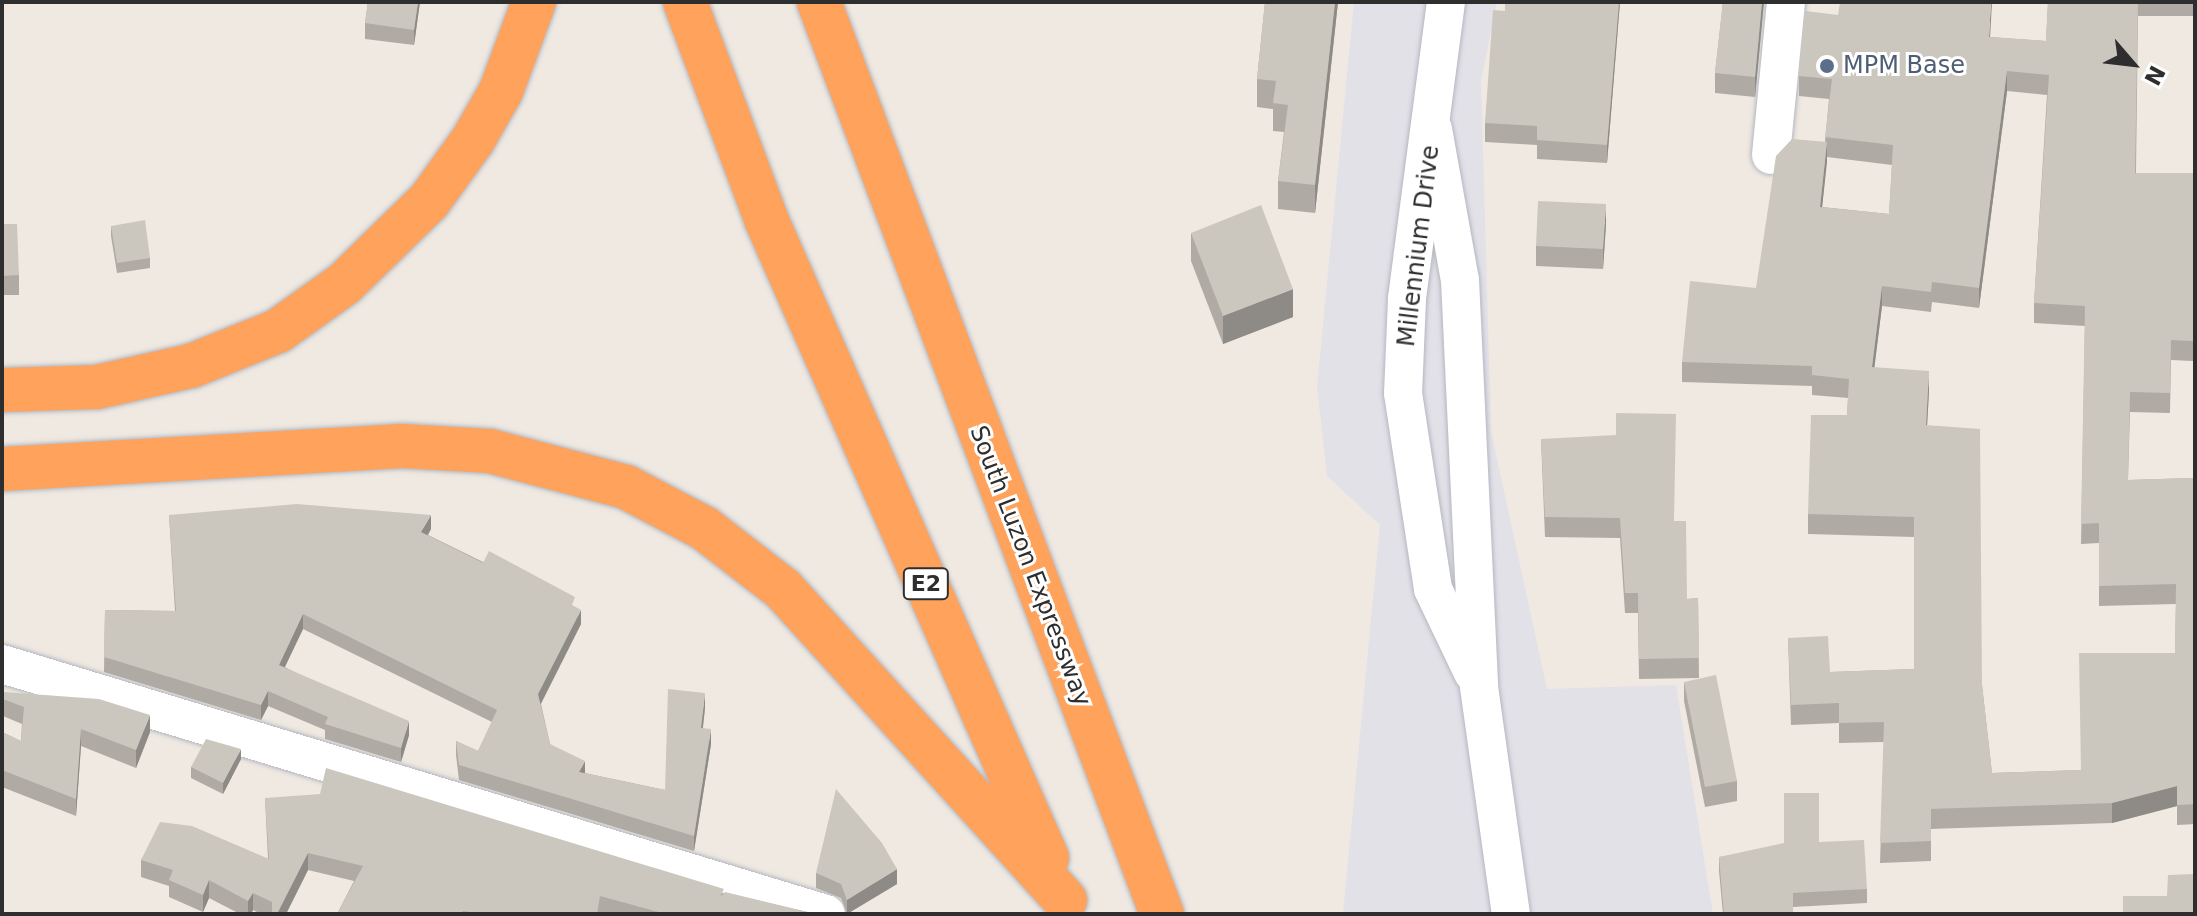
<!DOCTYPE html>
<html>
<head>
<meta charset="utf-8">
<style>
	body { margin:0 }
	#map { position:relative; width:2197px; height:916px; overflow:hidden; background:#efe9e1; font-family:"DejaVu Sans",sans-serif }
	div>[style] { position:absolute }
	.industrial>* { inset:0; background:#e3e1e8 }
	.roads { filter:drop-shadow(0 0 2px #b4b7c1) drop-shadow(0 0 2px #b4b7c1) }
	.street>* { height:38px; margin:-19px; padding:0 19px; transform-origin:19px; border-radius:19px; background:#fff }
	.highway>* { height:44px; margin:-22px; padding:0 22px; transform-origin:22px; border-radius:22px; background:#ffa35c }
	.wall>* { inset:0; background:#afaba4 }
	.shaded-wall>* { inset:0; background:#8e8b86 }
	.building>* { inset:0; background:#cbc7bf }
	.dots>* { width:22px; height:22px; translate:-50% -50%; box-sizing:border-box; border:4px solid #fff; border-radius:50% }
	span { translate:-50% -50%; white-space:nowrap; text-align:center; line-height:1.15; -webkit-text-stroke:6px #fff; paint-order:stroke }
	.shield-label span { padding:2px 6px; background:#fff; border:2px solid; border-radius:6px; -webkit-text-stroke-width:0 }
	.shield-label { font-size:22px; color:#2e2e2e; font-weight:700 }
	.service-label { font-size:24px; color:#4e5e75 }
	.left { translate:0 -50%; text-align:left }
	.street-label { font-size:24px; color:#2e2e2e }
	.frame { position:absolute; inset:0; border:4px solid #2e2e2e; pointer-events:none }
	.north { position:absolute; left:2093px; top:24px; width:80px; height:80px; -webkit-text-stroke:6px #fff; paint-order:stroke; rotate:118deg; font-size:22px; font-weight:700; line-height:32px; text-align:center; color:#2e2e2e }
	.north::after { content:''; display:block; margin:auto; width:28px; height:36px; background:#2e2e2e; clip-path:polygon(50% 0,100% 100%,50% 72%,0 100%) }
</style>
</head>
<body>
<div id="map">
	<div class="industrial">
		<i style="clip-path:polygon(1354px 2px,1497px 2px,1481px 81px,1491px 431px,1547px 689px,1676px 685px,1713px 914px,1343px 914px,1380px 525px,1327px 476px,1317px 387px)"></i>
	</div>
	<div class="roads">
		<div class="street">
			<i style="left:1446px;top:2px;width:300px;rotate:97.5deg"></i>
			<i style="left:1407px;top:299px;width:94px;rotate:92.4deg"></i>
			<i style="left:1403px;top:393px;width:198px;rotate:81.3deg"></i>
			<i style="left:1433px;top:589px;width:93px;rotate:64.5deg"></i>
			<i style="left:1433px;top:129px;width:153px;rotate:79.9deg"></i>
			<i style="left:1460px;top:280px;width:407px;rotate:87.3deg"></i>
			<i style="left:1479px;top:687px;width:229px;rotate:82deg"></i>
			<i style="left:1771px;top:155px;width:154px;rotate:-84.4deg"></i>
			<i style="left:2px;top:664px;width:861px;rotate:16.88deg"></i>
		</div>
		<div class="highway">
			<i style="left:685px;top:2px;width:232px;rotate:69.5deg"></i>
			<i style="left:766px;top:219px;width:698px;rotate:66.26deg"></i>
			<i style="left:819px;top:2px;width:974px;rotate:69.39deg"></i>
			<i style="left:2px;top:390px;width:95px;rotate:-1.8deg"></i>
			<i style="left:97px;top:387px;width:96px;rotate:-12.6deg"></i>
			<i style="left:191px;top:366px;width:94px;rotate:-21.9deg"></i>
			<i style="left:278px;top:331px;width:82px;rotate:-35.6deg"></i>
			<i style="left:345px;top:283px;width:117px;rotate:-44.3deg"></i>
			<i style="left:429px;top:201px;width:75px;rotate:-54.2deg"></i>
			<i style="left:473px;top:140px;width:56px;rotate:-60.3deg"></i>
			<i style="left:501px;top:91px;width:95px;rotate:-69.7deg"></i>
			<i style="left:2px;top:469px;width:401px;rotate:-3.3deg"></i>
			<i style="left:402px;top:446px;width:88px;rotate:3.3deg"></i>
			<i style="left:490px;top:451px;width:141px;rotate:14.8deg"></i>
			<i style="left:626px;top:487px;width:88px;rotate:27.7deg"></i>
			<i style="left:704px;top:528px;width:100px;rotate:37.7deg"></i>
			<i style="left:783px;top:589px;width:420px;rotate:47.8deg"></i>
		</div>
	</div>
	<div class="wall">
		<i style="clip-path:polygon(368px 2px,420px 2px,414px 45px,365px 39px,365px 23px)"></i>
		<i style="clip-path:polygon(1265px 2px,1338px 2px,1315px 213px,1278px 209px,1278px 181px,1284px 132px,1273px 131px,1273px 109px,1257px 107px,1257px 79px)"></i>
		<i style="clip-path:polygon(1620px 2px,1607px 163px,1537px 159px,1537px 145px,1485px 142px,1485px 123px,1505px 11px)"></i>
		<i style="clip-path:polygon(1723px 2px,1764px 2px,1755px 97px,1715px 93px,1715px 73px)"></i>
		<i style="clip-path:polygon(evenodd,2048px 2px,2195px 2px,2195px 16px,2138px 16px,2136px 173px,2195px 173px,2195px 361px,2171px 360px,2170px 413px,2130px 412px,2128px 480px,2195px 478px,2195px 824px,2177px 825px,2177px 806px,2112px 823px,1931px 829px,1931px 861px,1880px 863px,1884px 742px,1839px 743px,1839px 723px,1791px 725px,1788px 638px,1830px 672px,1914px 669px,1914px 537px,1808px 534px,1808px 514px,1847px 415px,1848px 398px,1812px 395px,1812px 386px,1682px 382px,1682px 362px,1756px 288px,1825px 142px,1829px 99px,1799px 96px,1799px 76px,1838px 15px,1990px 37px,2046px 41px,2048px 2px,2007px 91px,2047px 95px,2034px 303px,2034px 323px,2085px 326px,2081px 544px,2099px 543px,2099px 606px,2176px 604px,2175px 653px,2081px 770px,1992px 773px,1982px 685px,1927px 425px,1929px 391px,1874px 368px,1882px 306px,1931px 312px,1932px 302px,1979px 308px,2007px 91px,2048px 2px,1827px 157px,1892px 165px,1889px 214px,1822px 207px,1827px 157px)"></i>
		<i style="clip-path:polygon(2px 224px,19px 275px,19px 295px,2px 295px)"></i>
		<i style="clip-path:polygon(1606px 224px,1603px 269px,1536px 266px,1536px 246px)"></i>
		<i style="clip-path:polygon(111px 226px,150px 258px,150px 268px,117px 273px,111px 236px)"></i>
		<i style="clip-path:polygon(1191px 233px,1293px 317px,1223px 344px,1191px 261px)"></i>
		<i style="clip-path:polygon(1541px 439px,1674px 521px,1687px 599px,1698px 598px,1699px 678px,1639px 679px,1638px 613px,1625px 613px,1620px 538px,1545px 537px)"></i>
		<i style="clip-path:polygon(169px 515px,431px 529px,428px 535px,575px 607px,581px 624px,541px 704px,550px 744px,585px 773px,665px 790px,705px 708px,703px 728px,711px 744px,694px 851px,459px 780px,456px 755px,456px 741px,478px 751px,492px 722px,303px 629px,285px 667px,409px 735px,401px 762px,325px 739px,325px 730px,268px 706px,261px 720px,104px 672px,105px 610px,175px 611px)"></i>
		<i style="clip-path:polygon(1684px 682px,1737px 781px,1737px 801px,1705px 807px,1684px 701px)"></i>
		<i style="clip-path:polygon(3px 699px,150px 732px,136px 768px,81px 746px,76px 816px,2px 787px,2px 732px,21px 741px,22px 724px,3px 716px)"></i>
		<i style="clip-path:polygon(241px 759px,223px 794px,191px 778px,191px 767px)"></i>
		<i style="clip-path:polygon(265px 798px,724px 893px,816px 914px,337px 914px,354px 881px,308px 870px,286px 914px,261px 914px,253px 910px,251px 914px,240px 914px,209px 898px,203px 912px,169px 897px,169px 886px,141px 877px,141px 860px,268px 859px)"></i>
		<i style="clip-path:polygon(1819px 842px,1867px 889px,1867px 903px,1793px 907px,1793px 914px,1723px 914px,1719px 871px,1719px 857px)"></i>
		<i style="clip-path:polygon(816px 873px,897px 884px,847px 914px,841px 898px,816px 888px)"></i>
	</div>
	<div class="shaded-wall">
		<i style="clip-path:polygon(418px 2px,420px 2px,414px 45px,414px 30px)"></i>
		<i style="clip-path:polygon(1335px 2px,1338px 2px,1315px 213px,1315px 185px)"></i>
		<i style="clip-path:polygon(1619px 2px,1620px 2px,1607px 163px,1607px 145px)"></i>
		<i style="clip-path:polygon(1762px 2px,1764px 2px,1755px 97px,1755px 77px)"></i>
		<i style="clip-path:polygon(1991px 2px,1992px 2px,1989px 57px,1989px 37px)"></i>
		<i style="clip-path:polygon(2007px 71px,2007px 91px,1979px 308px,1979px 288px)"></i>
		<i style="clip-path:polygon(1827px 142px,1827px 162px,1820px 227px,1820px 207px)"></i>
		<i style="clip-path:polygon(1606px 204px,1606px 224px,1603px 269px,1603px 249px)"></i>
		<i style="clip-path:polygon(1882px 286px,1882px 306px,1872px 387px,1872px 367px)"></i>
		<i style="clip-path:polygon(1293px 289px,1293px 317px,1223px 344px,1223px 316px)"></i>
		<i style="clip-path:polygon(1929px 371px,1929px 391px,1926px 445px,1926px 425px)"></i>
		<i style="clip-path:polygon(431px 515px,431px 529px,421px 547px,421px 532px)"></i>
		<i style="clip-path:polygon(581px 610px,581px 624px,538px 709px,538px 694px)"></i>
		<i style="clip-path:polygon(303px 614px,303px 629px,279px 679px,279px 665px)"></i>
		<i style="clip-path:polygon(268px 691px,268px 706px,261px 720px,261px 705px)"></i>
		<i style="clip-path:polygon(705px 693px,705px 708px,701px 742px,701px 728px)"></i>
		<i style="clip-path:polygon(150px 715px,150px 732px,136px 768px,136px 750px)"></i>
		<i style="clip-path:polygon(409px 721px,409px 735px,401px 762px,401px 748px)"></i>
		<i style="clip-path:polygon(81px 729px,81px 746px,76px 816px,76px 799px)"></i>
		<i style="clip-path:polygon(711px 729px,711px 744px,694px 851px,694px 836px)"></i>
		<i style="clip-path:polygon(241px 749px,241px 759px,223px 794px,223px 783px)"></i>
		<i style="clip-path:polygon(585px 761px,585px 775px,579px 772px)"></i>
		<i style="clip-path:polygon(2177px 786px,2177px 806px,2112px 823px,2112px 803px)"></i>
		<i style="clip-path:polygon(308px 853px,308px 870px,286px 914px,277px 914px)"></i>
		<i style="clip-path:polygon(897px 869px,897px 884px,847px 914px,847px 900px)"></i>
		<i style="clip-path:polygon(209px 880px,209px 898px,203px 912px,203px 895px)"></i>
		<i style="clip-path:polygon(253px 893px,253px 910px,251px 914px,248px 914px,248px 901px)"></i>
	</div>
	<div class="building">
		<i style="clip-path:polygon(368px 2px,418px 2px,414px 30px,365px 23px)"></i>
		<i style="clip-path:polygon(1265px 2px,1335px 2px,1315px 185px,1278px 181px,1288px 105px,1273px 103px,1276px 81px,1257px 79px)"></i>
		<i style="clip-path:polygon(1505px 2px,1619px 2px,1607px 145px,1537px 140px,1537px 126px,1485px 123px,1493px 10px,1505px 11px)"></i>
		<i style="clip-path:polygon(1723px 2px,1762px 2px,1755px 77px,1715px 73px)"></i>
		<i style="clip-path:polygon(evenodd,1840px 2px,1991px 2px,1989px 37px,2046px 41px,2048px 2px,2138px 2px,2135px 173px,2195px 173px,2195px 341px,2171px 340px,2170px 393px,2130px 392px,2128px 480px,2195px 478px,2195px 804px,2177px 805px,2177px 786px,2112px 803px,1931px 809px,1931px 841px,1880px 843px,1884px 722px,1839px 723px,1839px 703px,1791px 705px,1788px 638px,1828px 636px,1830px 672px,1914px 669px,1914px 517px,1808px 514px,1811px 415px,1847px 415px,1849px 379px,1812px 375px,1812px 366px,1682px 362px,1690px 281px,1756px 288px,1776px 156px,1792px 139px,1827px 142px,1820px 207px,1889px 214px,1893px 145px,1825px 137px,1832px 79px,1799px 76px,1805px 11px,1838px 15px,1840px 2px,2007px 71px,2049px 75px,2034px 303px,2085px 306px,2081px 524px,2099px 523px,2099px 586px,2176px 584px,2175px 653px,2079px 653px,2081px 770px,1992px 773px,1982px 685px,1980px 429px,1926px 425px,1929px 371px,1872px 367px,1882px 286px,1931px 292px,1932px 282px,1979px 288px,2007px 71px)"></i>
		<i style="clip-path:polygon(1538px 201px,1606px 204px,1603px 249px,1536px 246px)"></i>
		<i style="clip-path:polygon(1261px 205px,1293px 289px,1223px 316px,1191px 233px)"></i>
		<i style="clip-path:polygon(145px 220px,150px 258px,117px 263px,111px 226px)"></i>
		<i style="clip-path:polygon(2px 224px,17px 224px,19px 275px,2px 276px)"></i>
		<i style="clip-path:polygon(1616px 413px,1676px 414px,1674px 521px,1686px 521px,1687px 599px,1698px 598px,1699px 658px,1639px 659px,1638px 593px,1625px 593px,1620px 518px,1545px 517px,1541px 439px,1616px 435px)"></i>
		<i style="clip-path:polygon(297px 504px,431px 515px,421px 532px,483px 563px,489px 551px,575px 597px,572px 605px,581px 610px,538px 694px,550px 744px,585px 761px,579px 772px,665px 790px,668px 689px,705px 693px,701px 728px,711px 729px,694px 836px,459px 765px,456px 741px,478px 751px,497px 710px,303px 614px,279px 665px,409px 721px,401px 748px,325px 724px,328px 717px,268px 691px,261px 705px,104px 657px,105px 610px,176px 611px,169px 515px)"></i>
		<i style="clip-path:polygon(1716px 675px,1737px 781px,1705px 787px,1684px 682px)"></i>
		<i style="clip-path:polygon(4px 692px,99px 699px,150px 715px,136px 750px,81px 729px,76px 799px,2px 770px,2px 732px,21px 741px,24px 707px,3px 699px)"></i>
		<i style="clip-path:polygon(206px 739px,241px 749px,223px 783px,191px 767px)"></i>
		<i style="clip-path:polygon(326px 768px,724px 889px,720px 897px,725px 892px,816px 914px,666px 914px,600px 896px,597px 914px,483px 914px,463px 911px,461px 914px,337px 914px,363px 866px,308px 853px,277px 914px,272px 914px,272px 902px,253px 893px,248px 901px,209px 880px,203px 895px,169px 880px,173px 870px,141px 860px,160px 822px,192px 826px,269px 859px,265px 798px,320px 794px)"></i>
		<i style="clip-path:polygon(836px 789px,882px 843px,897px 869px,847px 900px,841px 884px,816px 873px)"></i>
		<i style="clip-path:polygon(1784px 793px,1819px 793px,1819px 842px,1864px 840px,1867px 889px,1793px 893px,1793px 914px,1724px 914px,1719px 857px,1784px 843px)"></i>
		<i style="clip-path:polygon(2195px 874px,2195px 914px,2123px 914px,2123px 896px,2167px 896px,2168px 875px)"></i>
	</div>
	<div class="dots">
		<i style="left:1827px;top:66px;background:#5c6f8a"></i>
	</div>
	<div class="shield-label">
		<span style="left:926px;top:584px">E2</span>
	</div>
	<div class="service-label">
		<span class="left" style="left:1843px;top:66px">MPM Base</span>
	</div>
	<div class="street-label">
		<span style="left:1419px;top:246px;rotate:-83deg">Millennium Drive</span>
		<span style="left:1030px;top:566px;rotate:69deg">South Luzon Expressway</span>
	</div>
	<div class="frame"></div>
	<div class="north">N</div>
</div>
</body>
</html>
